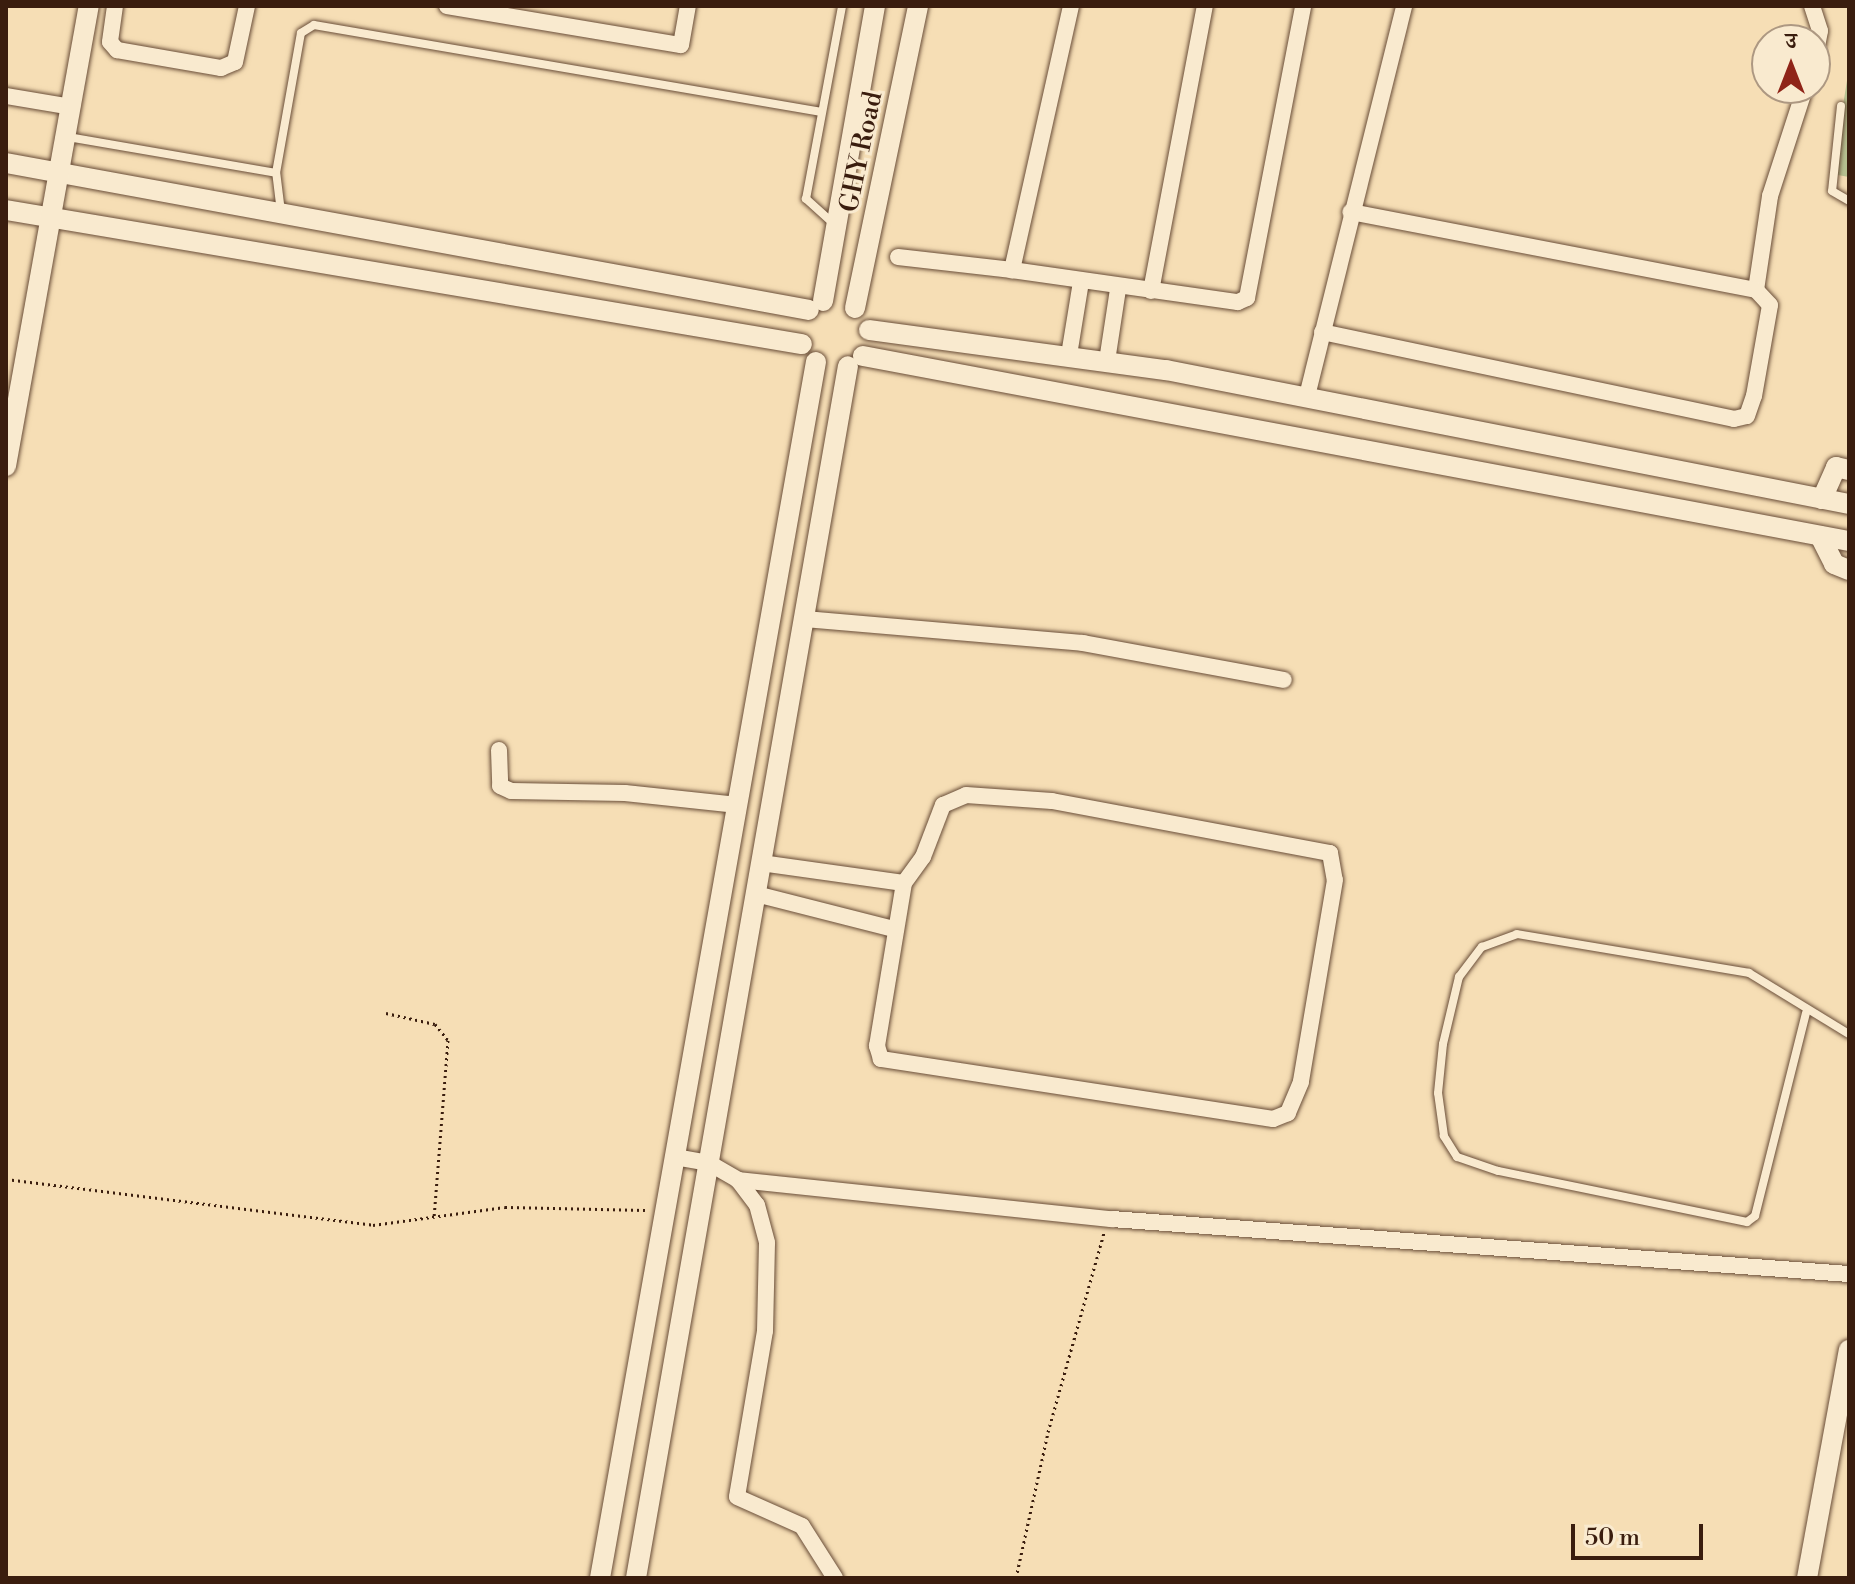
<!DOCTYPE html>
<html>
<head>
<meta charset="utf-8">
<style>
	body { margin:0 }
	#map { position:relative; width:1855px; height:1584px; overflow:hidden; background:#f6deb5; font-family:"Libre Bodoni","Noto Serif Devanagari",serif }
	div>[style] { position:absolute }
	.green>* { inset:0; background:#b7c291 }
	.path>* { height:3px; margin-top:-1.5px; transform-origin:0; background:repeating-linear-gradient(90deg,#3a1d0e 0 2px,transparent 0 6px) }
	.roads { filter:drop-shadow(0 0 2px #694d38) drop-shadow(0 0 2px #694d38) }
	.service>* { height:8px; margin:-4px; padding:0 4px; transform-origin:4px; border-radius:4px; background:#f9eacf }
	.minor>* { height:16px; margin:-8px; padding:0 8px; transform-origin:8px; border-radius:8px; background:#f9eacf }
	.tertiary>* { height:20px; margin:-10px; padding:0 10px; transform-origin:10px; border-radius:10px; background:#f9eacf }
	span { translate:-50% -50%; white-space:nowrap; text-align:center; line-height:1.15; -webkit-text-stroke:6px #f9eacf; paint-order:stroke }
	.street-label { font-size:26px; color:#3a1d0e }
	.frame { position:absolute; inset:0; border:8px solid #3a1d0e; pointer-events:none }
	.north { position:absolute; left:1751px; top:24px; width:80px; height:80px; box-sizing:border-box; background:#f9eacf; border:2px solid #ad9882; border-radius:50%; rotate:0deg; font-size:22px; font-weight:700; line-height:32px; text-align:center; color:#3a1d0e }
	.north::after { content:''; display:block; margin:auto; width:28px; height:36px; background:#8f2418; clip-path:polygon(50% 0,100% 100%,50% 72%,0 100%) }
	.scale { position:absolute; left:1571px; top:1524px; width:132px; height:36px; box-sizing:border-box; border:4px solid #3a1d0e; border-top:0; padding-left:10px; font-size:24px; line-height:28px; white-space:nowrap; color:#3a1d0e; -webkit-text-stroke:6px #f9eacf; paint-order:stroke }
</style>
</head>
<body>
<div id="map">
	<div class="green">
		<i style="clip-path:polygon(1849px 68px,1849px 177px,1832px 174px)"></i>
	</div>
	<div class="path">
		<i style="left:386px;top:1013px;width:50px;rotate:12.7deg"></i>
		<i style="left:435px;top:1024px;width:21px;rotate:51deg"></i>
		<i style="left:448px;top:1040px;width:179px;rotate:94.5deg"></i>
		<i style="left:6px;top:1179px;width:370px;rotate:7.1deg"></i>
		<i style="left:373px;top:1225px;width:133px;rotate:-7.8deg"></i>
		<i style="left:505px;top:1207px;width:140px;rotate:1.2deg"></i>
		<i style="left:1016px;top:1578px;width:149px;rotate:-77.6deg"></i>
		<i style="left:1048px;top:1432px;width:207px;rotate:-74.3deg"></i>
	</div>
	<div class="roads">
		<div class="service">
			<i style="left:1841px;top:106px;width:85px;rotate:96deg"></i>
			<i style="left:1832px;top:191px;width:20px;rotate:30deg"></i>
			<i style="left:68px;top:137px;width:211px;rotate:9.8deg"></i>
			<i style="left:281px;top:212px;width:39px;rotate:-97deg"></i>
			<i style="left:276px;top:173px;width:142px;rotate:-79.9deg"></i>
			<i style="left:301px;top:33px;width:15px;rotate:-32deg"></i>
			<i style="left:314px;top:25px;width:515px;rotate:9.72deg"></i>
			<i style="left:834px;top:224px;width:38px;rotate:-138deg"></i>
			<i style="left:806px;top:199px;width:196px;rotate:-79.4deg"></i>
			<i style="left:1806px;top:1013px;width:209px;rotate:104.1deg"></i>
			<i style="left:1755px;top:1216px;width:10px;rotate:143deg"></i>
			<i style="left:1747px;top:1222px;width:254px;rotate:-168.4deg"></i>
			<i style="left:1498px;top:1171px;width:43px;rotate:-161.1deg"></i>
			<i style="left:1457px;top:1157px;width:25px;rotate:-122deg"></i>
			<i style="left:1444px;top:1136px;width:43px;rotate:-97.9deg"></i>
			<i style="left:1438px;top:1093px;width:49px;rotate:-84.2deg"></i>
			<i style="left:1443px;top:1044px;width:69px;rotate:-76.6deg"></i>
			<i style="left:1459px;top:977px;width:38px;rotate:-53deg"></i>
			<i style="left:1482px;top:947px;width:37px;rotate:-20deg"></i>
			<i style="left:1517px;top:934px;width:235px;rotate:9.5deg"></i>
			<i style="left:1749px;top:973px;width:117px;rotate:31.4deg"></i>
		</div>
		<div class="minor">
			<i style="left:115px;top:6px;width:36px;rotate:98deg"></i>
			<i style="left:110px;top:42px;width:11px;rotate:49deg"></i>
			<i style="left:117px;top:50px;width:106px;rotate:9.8deg"></i>
			<i style="left:221px;top:68px;width:15px;rotate:-23deg"></i>
			<i style="left:235px;top:62px;width:57px;rotate:-77.9deg"></i>
			<i style="left:447px;top:6px;width:237px;rotate:9.5deg"></i>
			<i style="left:681px;top:45px;width:40px;rotate:-80deg"></i>
			<i style="left:1071px;top:6px;width:271px;rotate:102.6deg"></i>
			<i style="left:1012px;top:270px;width:228px;rotate:8.1deg"></i>
			<i style="left:1238px;top:302px;width:10px;rotate:-24deg"></i>
			<i style="left:1247px;top:298px;width:297px;rotate:-79.1deg"></i>
			<i style="left:1812px;top:6px;width:26px;rotate:72deg"></i>
			<i style="left:1820px;top:31px;width:25px;rotate:101deg"></i>
			<i style="left:6px;top:96px;width:67px;rotate:9.5deg"></i>
			<i style="left:898px;top:257px;width:115px;rotate:6.5deg"></i>
			<i style="left:1756px;top:290px;width:95px;rotate:-81.5deg"></i>
			<i style="left:1770px;top:196px;width:114px;rotate:-72deg"></i>
			<i style="left:1151px;top:291px;width:290px;rotate:-79.3deg"></i>
			<i style="left:1322px;top:332px;width:421px;rotate:11.9deg"></i>
			<i style="left:1734px;top:419px;width:13px;rotate:-13deg"></i>
			<i style="left:1747px;top:416px;width:21px;rotate:-71deg"></i>
			<i style="left:1754px;top:396px;width:92px;rotate:-80deg"></i>
			<i style="left:1770px;top:305px;width:21px;rotate:-133deg"></i>
			<i style="left:1756px;top:290px;width:413px;rotate:-169.1deg"></i>
			<i style="left:1069px;top:355px;width:74px;rotate:-80.7deg"></i>
			<i style="left:1107px;top:361px;width:73px;rotate:-81.3deg"></i>
			<i style="left:1307px;top:396px;width:402px;rotate:-76deg"></i>
			<i style="left:804px;top:619px;width:280px;rotate:4.9deg"></i>
			<i style="left:1083px;top:643px;width:204px;rotate:10.4deg"></i>
			<i style="left:499px;top:750px;width:36px;rotate:88deg"></i>
			<i style="left:500px;top:786px;width:12px;rotate:24deg"></i>
			<i style="left:511px;top:791px;width:114px;rotate:1deg"></i>
			<i style="left:625px;top:793px;width:113px;rotate:6.1deg"></i>
			<i style="left:966px;top:795px;width:86px;rotate:4deg"></i>
			<i style="left:1052px;top:801px;width:283px;rotate:10.6deg"></i>
			<i style="left:1330px;top:853px;width:27px;rotate:80deg"></i>
			<i style="left:1335px;top:880px;width:205px;rotate:99.6deg"></i>
			<i style="left:1301px;top:1082px;width:34px;rotate:113deg"></i>
			<i style="left:1288px;top:1113px;width:16px;rotate:158deg"></i>
			<i style="left:1273px;top:1119px;width:397px;rotate:-171.3deg"></i>
			<i style="left:881px;top:1059px;width:14px;rotate:-107deg"></i>
			<i style="left:877px;top:1046px;width:165px;rotate:-80.6deg"></i>
			<i style="left:904px;top:883px;width:32px;rotate:-54deg"></i>
			<i style="left:923px;top:857px;width:56px;rotate:-69deg"></i>
			<i style="left:943px;top:805px;width:25px;rotate:-23deg"></i>
			<i style="left:761px;top:863px;width:144px;rotate:8deg"></i>
			<i style="left:756px;top:894px;width:141px;rotate:14.3deg"></i>
			<i style="left:675px;top:1157px;width:35px;rotate:10deg"></i>
			<i style="left:709px;top:1163px;width:34px;rotate:30deg"></i>
			<i style="left:738px;top:1180px;width:31px;rotate:53deg"></i>
			<i style="left:757px;top:1205px;width:39px;rotate:75deg"></i>
			<i style="left:767px;top:1243px;width:88px;rotate:91.3deg"></i>
			<i style="left:765px;top:1331px;width:168px;rotate:99.6deg"></i>
			<i style="left:737px;top:1497px;width:71px;rotate:24deg"></i>
			<i style="left:802px;top:1526px;width:62px;rotate:57.6deg"></i>
			<i style="left:738px;top:1180px;width:376px;rotate:6deg"></i>
			<i style="left:1112px;top:1219px;width:739px;rotate:4.27deg"></i>
		</div>
		<div class="tertiary">
			<i style="left:6px;top:163px;width:816px;rotate:10.37deg"></i>
			<i style="left:6px;top:210px;width:807px;rotate:9.56deg"></i>
			<i style="left:823px;top:301px;width:300px;rotate:-80deg"></i>
			<i style="left:855px;top:308px;width:309px;rotate:-78.2deg"></i>
			<i style="left:869px;top:330px;width:300px;rotate:7.7deg"></i>
			<i style="left:1166px;top:370px;width:696px;rotate:11.1deg"></i>
			<i style="left:863px;top:356px;width:1003px;rotate:10.63deg"></i>
			<i style="left:6px;top:466px;width:467px;rotate:-79.8deg"></i>
			<i style="left:1822px;top:499px;width:35px;rotate:-66deg"></i>
			<i style="left:1836px;top:467px;width:13px;rotate:13deg"></i>
			<i style="left:1820px;top:536px;width:31px;rotate:63deg"></i>
			<i style="left:1834px;top:564px;width:16px;rotate:22deg"></i>
			<i style="left:600px;top:1578px;width:1235px;rotate:-79.93deg"></i>
			<i style="left:636px;top:1578px;width:1230px;rotate:-80.08deg"></i>
			<i style="left:1807px;top:1578px;width:232px;rotate:-79.6deg"></i>
		</div>
	</div>
	<div class="street-label">
		<span style="left:862px;top:152px;rotate:-78deg">GHY Road</span>
	</div>
	<div class="frame"></div>
	<div class="north">उ</div>
	<div class="scale">50 m</div>
</div>
</body>
</html>
